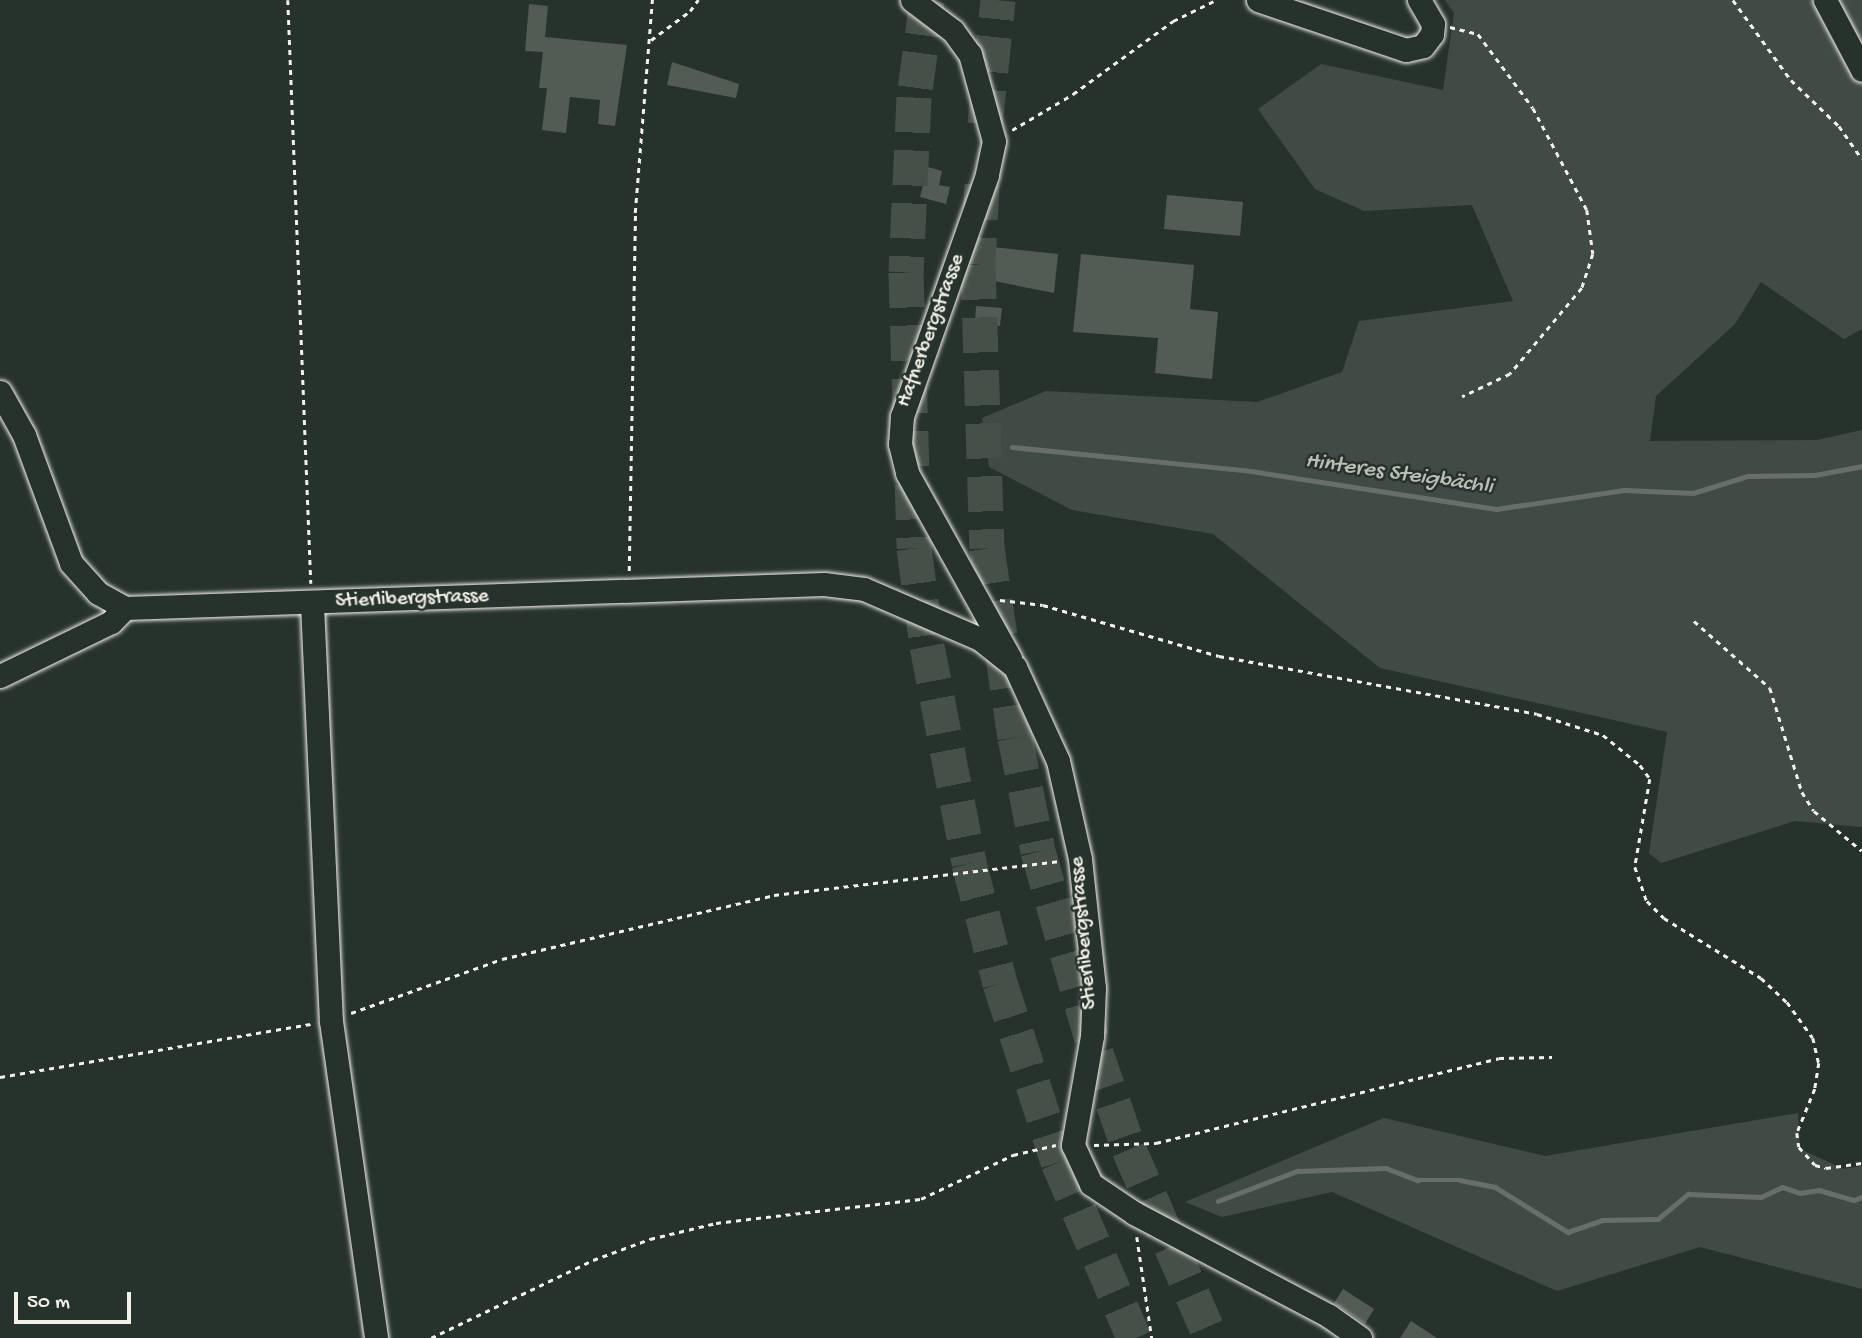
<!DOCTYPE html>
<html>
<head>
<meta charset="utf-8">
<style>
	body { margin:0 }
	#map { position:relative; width:1862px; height:1338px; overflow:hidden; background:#26332d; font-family:"Gochi Hand",sans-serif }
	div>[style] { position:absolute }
	.green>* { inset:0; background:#414b45 }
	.stream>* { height:4.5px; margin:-2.25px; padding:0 2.25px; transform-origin:2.25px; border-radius:2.25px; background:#676f68 }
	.building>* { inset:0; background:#525c55 }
	.highway-tunnel>* { height:35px; margin-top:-17.5px; transform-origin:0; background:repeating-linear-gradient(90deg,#455049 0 35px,transparent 0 53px) }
	.path>* { height:2.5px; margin-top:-1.25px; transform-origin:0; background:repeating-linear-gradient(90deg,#f4f1e8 0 5px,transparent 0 10px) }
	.roads { filter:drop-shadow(0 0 2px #f4f1e8) drop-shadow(0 0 2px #f4f1e8) }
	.minor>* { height:23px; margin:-11.5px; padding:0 11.5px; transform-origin:11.5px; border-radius:11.5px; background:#26332d }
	span { translate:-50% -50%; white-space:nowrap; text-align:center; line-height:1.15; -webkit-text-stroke:5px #26332d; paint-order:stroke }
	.street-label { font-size:21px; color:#f4f1e8 }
	.water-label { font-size:23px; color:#bcbdb5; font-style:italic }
	.scale { position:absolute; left:14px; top:1292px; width:117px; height:32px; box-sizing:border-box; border:4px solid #f4f1e8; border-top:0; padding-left:9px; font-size:21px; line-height:24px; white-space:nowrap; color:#f4f1e8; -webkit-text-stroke:5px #26332d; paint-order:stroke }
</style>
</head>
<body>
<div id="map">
	<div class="green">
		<i style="clip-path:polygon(1445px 0,1862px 0,1862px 329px,1844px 339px,1761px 282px,1735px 324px,1656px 396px,1650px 441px,1817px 440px,1862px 430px,1862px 827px,1795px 821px,1661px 863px,1649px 853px,1667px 732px,1380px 668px,1213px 534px,1072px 510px,989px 467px,982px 418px,1046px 391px,1257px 402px,1342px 372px,1359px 321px,1513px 301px,1472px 205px,1364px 211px,1315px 189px,1258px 109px,1321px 64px,1443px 90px,1454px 13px)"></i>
		<i style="clip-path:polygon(1798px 1113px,1800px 1149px,1844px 1169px,1862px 1166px,1862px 1289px,1700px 1247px,1557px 1291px,1332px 1192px,1222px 1217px,1185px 1202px,1384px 1118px,1545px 1156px)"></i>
	</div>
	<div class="stream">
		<i style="left:1012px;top:447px;width:240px;rotate:5.7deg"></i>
		<i style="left:1251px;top:471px;width:248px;rotate:8.8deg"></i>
		<i style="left:1496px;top:509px;width:129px;rotate:-8.4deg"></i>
		<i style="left:1624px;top:490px;width:69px;rotate:2.5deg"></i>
		<i style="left:1693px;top:493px;width:58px;rotate:-17.2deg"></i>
		<i style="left:1748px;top:476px;width:67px;rotate:-0.9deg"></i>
		<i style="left:1815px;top:475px;width:48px;rotate:-10.8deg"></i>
		<i style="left:1218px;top:1201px;width:85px;rotate:-20.8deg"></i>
		<i style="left:1297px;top:1171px;width:89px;rotate:-1.9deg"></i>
		<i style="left:1386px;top:1168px;width:34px;rotate:21deg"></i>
		<i style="left:1418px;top:1180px;width:42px"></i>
		<i style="left:1460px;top:1180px;width:36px;rotate:11deg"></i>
		<i style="left:1495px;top:1187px;width:86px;rotate:31.7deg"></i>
		<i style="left:1568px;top:1232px;width:36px;rotate:-19deg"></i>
		<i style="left:1602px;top:1220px;width:56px;rotate:-1deg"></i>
		<i style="left:1658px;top:1219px;width:39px;rotate:-40deg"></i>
		<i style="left:1688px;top:1194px;width:73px;rotate:2.4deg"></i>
		<i style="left:1761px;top:1197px;width:23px;rotate:-25deg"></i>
		<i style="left:1782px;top:1187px;width:19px;rotate:18deg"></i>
		<i style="left:1800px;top:1193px;width:19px;rotate:-9deg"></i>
		<i style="left:1819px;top:1190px;width:36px;rotate:16deg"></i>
		<i style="left:1854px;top:1200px;width:9px;rotate:-21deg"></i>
	</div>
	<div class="building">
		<i style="clip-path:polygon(529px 4px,548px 6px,545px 37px,627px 45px,615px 126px,598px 124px,600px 100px,570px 97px,566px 133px,542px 130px,547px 88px,539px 88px,543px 52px,525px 51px)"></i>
		<i style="clip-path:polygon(672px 62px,739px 84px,736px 98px,667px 85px)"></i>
		<i style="clip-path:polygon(928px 167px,942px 171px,939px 185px,950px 187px,946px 204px,920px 197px)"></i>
		<i style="clip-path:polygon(1167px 195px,1243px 202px,1240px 236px,1164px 229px)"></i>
		<i style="clip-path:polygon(983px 246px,1058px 254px,1054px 293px,979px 278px)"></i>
		<i style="clip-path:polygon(1081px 254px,1194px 265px,1190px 309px,1218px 312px,1212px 379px,1155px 373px,1158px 338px,1073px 332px)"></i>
		<i style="clip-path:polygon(976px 306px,1002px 308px,1000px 326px,975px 324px)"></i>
		<i style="clip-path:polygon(1343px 1289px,1374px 1309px,1365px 1324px,1334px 1303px)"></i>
		<i style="clip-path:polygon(1411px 1321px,1437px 1338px,1400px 1338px)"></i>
	</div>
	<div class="highway-tunnel">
		<i style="left:927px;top:0;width:98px;rotate:97.6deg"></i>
		<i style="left:914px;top:97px;width:175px;rotate:92.6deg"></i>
		<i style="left:906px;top:272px;width:276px;rotate:88.3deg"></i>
		<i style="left:914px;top:548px;width:99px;rotate:82.4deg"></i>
		<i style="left:927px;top:646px;width:221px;rotate:79deg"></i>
		<i style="left:969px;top:863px;width:124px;rotate:75.5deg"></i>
		<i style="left:1000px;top:983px;width:188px;rotate:72deg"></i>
		<i style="left:1058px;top:1162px;width:192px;rotate:66.6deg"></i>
		<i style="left:985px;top:124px;width:125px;rotate:-84deg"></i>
		<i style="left:982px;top:184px;width:80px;rotate:92.9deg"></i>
		<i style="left:978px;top:264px;width:284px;rotate:88.2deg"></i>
		<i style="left:987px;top:548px;width:191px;rotate:81.6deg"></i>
		<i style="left:1015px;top:737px;width:116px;rotate:78.6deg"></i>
		<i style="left:1038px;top:851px;width:210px;rotate:74deg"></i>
		<i style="left:1096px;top:1053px;width:102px;rotate:71deg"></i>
		<i style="left:1129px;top:1149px;width:206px;rotate:66.5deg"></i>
	</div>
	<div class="path">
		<i style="left:288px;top:0;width:584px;rotate:87.74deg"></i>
		<i style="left:1733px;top:0;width:99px;rotate:54.1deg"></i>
		<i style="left:1791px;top:80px;width:66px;rotate:43.8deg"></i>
		<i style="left:1839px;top:126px;width:40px;rotate:55.1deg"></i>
		<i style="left:1450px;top:27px;width:29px;rotate:14deg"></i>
		<i style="left:1478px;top:34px;width:92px;rotate:53.4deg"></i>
		<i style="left:1533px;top:108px;width:115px;rotate:62.1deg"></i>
		<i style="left:1587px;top:210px;width:44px;rotate:82.2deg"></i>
		<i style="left:1593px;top:254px;width:36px;rotate:108deg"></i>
		<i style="left:1582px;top:288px;width:112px;rotate:129.9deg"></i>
		<i style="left:1510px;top:374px;width:53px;rotate:154.4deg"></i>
		<i style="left:651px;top:40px;width:49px;rotate:-36.6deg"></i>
		<i style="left:690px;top:11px;width:14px;rotate:-54deg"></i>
		<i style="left:1012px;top:130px;width:71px;rotate:-30.5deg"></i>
		<i style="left:1073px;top:94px;width:124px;rotate:-36.1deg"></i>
		<i style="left:1173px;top:21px;width:48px;rotate:-26deg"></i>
		<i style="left:629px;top:571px;width:358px;rotate:-89deg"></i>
		<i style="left:635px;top:213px;width:214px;rotate:-85.4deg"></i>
		<i style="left:1000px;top:600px;width:43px;rotate:6.6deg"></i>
		<i style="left:1043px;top:605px;width:183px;rotate:16.2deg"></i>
		<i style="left:1219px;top:656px;width:323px;rotate:10.3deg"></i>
		<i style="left:1537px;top:714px;width:69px;rotate:17.7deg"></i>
		<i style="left:1603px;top:735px;width:48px;rotate:39deg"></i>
		<i style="left:1640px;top:765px;width:17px;rotate:54deg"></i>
		<i style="left:1650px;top:779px;width:89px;rotate:99.7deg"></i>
		<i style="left:1635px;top:867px;width:36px;rotate:71deg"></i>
		<i style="left:1647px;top:901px;width:24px;rotate:45deg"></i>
		<i style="left:1664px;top:918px;width:114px;rotate:31.7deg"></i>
		<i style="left:1761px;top:978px;width:35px;rotate:43deg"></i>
		<i style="left:1787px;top:1002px;width:44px;rotate:54.2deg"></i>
		<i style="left:1813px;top:1038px;width:26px;rotate:77deg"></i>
		<i style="left:1819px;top:1063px;width:26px;rotate:99deg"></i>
		<i style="left:1815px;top:1089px;width:48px;rotate:112.2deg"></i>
		<i style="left:1797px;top:1133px;width:14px;rotate:82deg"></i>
		<i style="left:1799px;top:1147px;width:24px;rotate:48deg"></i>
		<i style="left:1815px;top:1165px;width:11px;rotate:15deg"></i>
		<i style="left:1826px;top:1168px;width:36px;rotate:-8deg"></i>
		<i style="left:1694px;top:621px;width:101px;rotate:41.4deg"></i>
		<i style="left:1770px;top:688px;width:109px;rotate:72.9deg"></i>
		<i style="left:1802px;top:792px;width:22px;rotate:58deg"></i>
		<i style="left:1814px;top:811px;width:62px;rotate:39.8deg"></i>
		<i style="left:351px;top:1013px;width:160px;rotate:-19.7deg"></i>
		<i style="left:502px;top:959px;width:279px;rotate:-13.2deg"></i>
		<i style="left:774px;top:895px;width:288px;rotate:-6.8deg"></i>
		<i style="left:0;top:1077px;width:315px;rotate:-9.7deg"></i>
		<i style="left:1094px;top:1145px;width:62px;rotate:-1.8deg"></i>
		<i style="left:1156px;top:1143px;width:353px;rotate:-13.9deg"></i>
		<i style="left:1499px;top:1058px;width:53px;rotate:-1.1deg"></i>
		<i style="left:1137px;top:1237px;width:102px;rotate:81.6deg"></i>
		<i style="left:431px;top:1338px;width:180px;rotate:-25.7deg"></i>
		<i style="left:593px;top:1260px;width:61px;rotate:-20.2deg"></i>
		<i style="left:650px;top:1239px;width:68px;rotate:-13.6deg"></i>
		<i style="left:716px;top:1223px;width:206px;rotate:-6.7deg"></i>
		<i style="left:921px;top:1199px;width:102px;rotate:-25.6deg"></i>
		<i style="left:1013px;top:1155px;width:44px;rotate:-13.1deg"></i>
	</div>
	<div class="roads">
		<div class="minor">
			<i style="left:912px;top:0;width:51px;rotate:37.1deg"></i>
			<i style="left:953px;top:31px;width:29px;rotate:54deg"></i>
			<i style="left:970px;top:54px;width:90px;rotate:74.6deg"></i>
			<i style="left:994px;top:141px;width:35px;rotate:102deg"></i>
			<i style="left:987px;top:175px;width:256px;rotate:109.4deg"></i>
			<i style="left:902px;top:416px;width:28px;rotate:94deg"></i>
			<i style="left:900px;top:444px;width:30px;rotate:76deg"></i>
			<i style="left:907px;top:473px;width:212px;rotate:60.9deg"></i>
			<i style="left:1258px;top:0;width:156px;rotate:18.7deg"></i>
			<i style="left:1406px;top:50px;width:17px;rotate:-13deg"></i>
			<i style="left:1423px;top:46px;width:15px;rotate:-53deg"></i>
			<i style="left:1432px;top:34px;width:10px;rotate:-84deg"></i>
			<i style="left:1433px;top:24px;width:28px;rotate:-120deg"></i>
			<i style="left:1825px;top:0;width:79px;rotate:62.1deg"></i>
			<i style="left:0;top:392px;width:49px;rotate:60.8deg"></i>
			<i style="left:24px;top:435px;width:136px;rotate:69.8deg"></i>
			<i style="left:71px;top:563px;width:40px;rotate:48deg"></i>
			<i style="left:98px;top:593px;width:31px;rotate:29deg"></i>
			<i style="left:125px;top:608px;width:699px;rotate:-1.97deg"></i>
			<i style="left:824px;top:584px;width:40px;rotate:7.1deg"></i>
			<i style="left:864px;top:589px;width:126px;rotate:23.3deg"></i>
			<i style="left:980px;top:639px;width:45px;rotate:38.7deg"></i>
			<i style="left:1015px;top:667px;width:103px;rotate:65.4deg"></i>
			<i style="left:1058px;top:761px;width:100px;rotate:77.3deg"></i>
			<i style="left:1080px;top:859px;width:130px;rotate:83.8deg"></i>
			<i style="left:1094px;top:988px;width:48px;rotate:92.4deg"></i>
			<i style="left:1092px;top:1036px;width:111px;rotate:99.9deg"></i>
			<i style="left:1073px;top:1145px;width:43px;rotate:65.2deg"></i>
			<i style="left:1091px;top:1184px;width:52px;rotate:34deg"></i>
			<i style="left:1134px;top:1213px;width:221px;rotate:27.8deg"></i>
			<i style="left:1329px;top:1316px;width:38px;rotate:35deg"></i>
			<i style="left:312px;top:604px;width:417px;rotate:87.4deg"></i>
			<i style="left:331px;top:1021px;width:320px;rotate:81.9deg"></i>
			<i style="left:0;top:676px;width:123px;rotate:-25.9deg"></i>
			<i style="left:111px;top:622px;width:20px;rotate:-45deg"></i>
		</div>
	</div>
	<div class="street-label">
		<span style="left:932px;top:331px;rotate:-70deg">Hafnerbergstrasse</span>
		<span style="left:412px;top:600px;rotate:-2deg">Stierlibergstrasse</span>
		<span style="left:1085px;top:933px;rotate:-95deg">Stierlibergstrasse</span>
	</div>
	<div class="water-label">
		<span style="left:1399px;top:475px;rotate:8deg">Hinteres Steigbächli</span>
	</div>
	<div class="scale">50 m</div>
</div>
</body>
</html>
